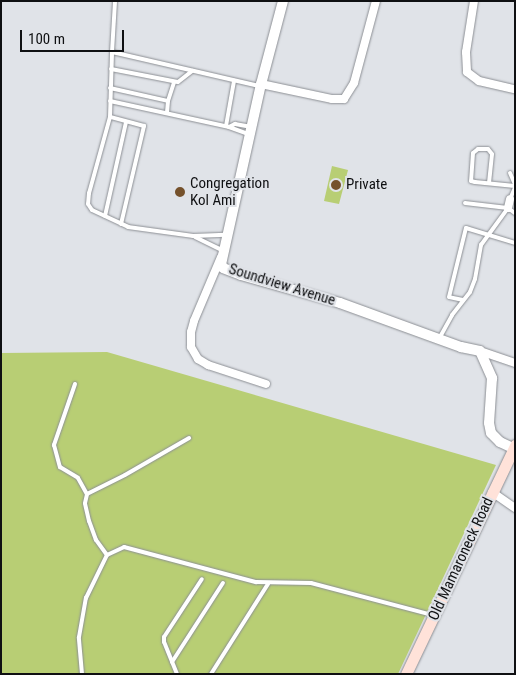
<!DOCTYPE html>
<html>
<head>
<meta charset="utf-8">
<style>
	body { margin:0 }
	#map { position:relative; width:516px; height:675px; overflow:hidden; background:#e0e3e8; font-family:"Roboto Condensed",sans-serif }
	div>[style] { position:absolute }
	.green>* { inset:0; background:#b8ce74 }
	.roads { filter:drop-shadow(0 0 1px #8c8f94) drop-shadow(0 0 1px #8c8f94) }
	.service>* { height:4px; margin:-2px; padding:0 2px; transform-origin:2px; border-radius:2px; background:#fff }
	.minor>* { height:8px; margin:-4px; padding:0 4px; transform-origin:4px; border-radius:4px; background:#fff }
	.tertiary>* { height:10px; margin:-5px; padding:0 5px; transform-origin:5px; border-radius:5px; background:#fff }
	.secondary>* { height:11px; margin:-5.5px; padding:0 5.5px; transform-origin:5.5px; border-radius:5.5px; background:#ffe2d9 }
	.dots>* { width:14px; height:14px; translate:-50% -50%; box-sizing:border-box; border:2px solid #e0e3e8; border-radius:50% }
	span { translate:-50% -50%; white-space:nowrap; text-align:center; line-height:1.15; -webkit-text-stroke:4px #e0e3e8; paint-order:stroke }
	.poi-label { font-size:15px; color:#0f1012 }
	.left { translate:0 -50%; text-align:left }
	.street-label { font-size:15px; color:#0f1012 }
	.frame { position:absolute; inset:0; border:2px solid #0f1012; pointer-events:none }
	.scale { position:absolute; left:20px; top:30px; width:104px; height:22px; box-sizing:border-box; border:2px solid #0f1012; border-top:0; padding-left:6px; font-size:15px; line-height:18px; white-space:nowrap; color:#0f1012; -webkit-text-stroke:4px #e0e3e8; paint-order:stroke }
</style>
</head>
<body>
<div id="map">
	<div class="green">
		<i style="clip-path:polygon(332px 166px,348px 170px,339px 204px,324px 201px)"></i>
		<i style="clip-path:polygon(107px 352px,496px 465px,398px 674px,1px 674px,1px 353px)"></i>
	</div>
	<div class="roads">
		<div class="service">
			<i style="left:112px;top:52px;width:51px;rotate:-86.6deg"></i>
			<i style="left:111px;top:69px;width:68px;rotate:11deg"></i>
			<i style="left:178px;top:82px;width:18px;rotate:-38deg"></i>
			<i style="left:110px;top:88px;width:59px;rotate:12.6deg"></i>
			<i style="left:168px;top:101px;width:12px;rotate:95deg"></i>
			<i style="left:110px;top:101px;width:122px;rotate:12.3deg"></i>
			<i style="left:229px;top:127px;width:20px;rotate:20deg"></i>
			<i style="left:168px;top:101px;width:20px;rotate:-72deg"></i>
			<i style="left:110px;top:117px;width:79px;rotate:105.4deg"></i>
			<i style="left:89px;top:193px;width:11px;rotate:95deg"></i>
			<i style="left:88px;top:204px;width:7px;rotate:56deg"></i>
			<i style="left:92px;top:210px;width:40px;rotate:25deg"></i>
			<i style="left:128px;top:227px;width:66px;rotate:7.9deg"></i>
			<i style="left:193px;top:236px;width:33px;rotate:-2deg"></i>
			<i style="left:226px;top:126px;width:46px;rotate:-79.9deg"></i>
			<i style="left:229px;top:127px;width:7px;rotate:-27deg"></i>
			<i style="left:235px;top:124px;width:17px;rotate:10deg"></i>
			<i style="left:510px;top:173px;width:12px;rotate:66deg"></i>
			<i style="left:489px;top:183px;width:29px;rotate:-84deg"></i>
			<i style="left:492px;top:154px;width:6px;rotate:-129deg"></i>
			<i style="left:488px;top:149px;width:10px;rotate:180deg"></i>
			<i style="left:478px;top:149px;width:6px;rotate:141deg"></i>
			<i style="left:473px;top:153px;width:28px;rotate:94deg"></i>
			<i style="left:471px;top:181px;width:4px;rotate:14deg"></i>
			<i style="left:475px;top:182px;width:40px;rotate:5.7deg"></i>
			<i style="left:510px;top:199px;width:12px;rotate:-66deg"></i>
			<i style="left:465px;top:203px;width:43px;rotate:6.6deg"></i>
			<i style="left:508px;top:208px;width:9px;rotate:36deg"></i>
			<i style="left:105px;top:216px;width:96px;rotate:-77.4deg"></i>
			<i style="left:121px;top:224px;width:101px;rotate:-76.8deg"></i>
			<i style="left:144px;top:126px;width:35px;rotate:-165deg"></i>
			<i style="left:110px;top:117px;width:65px;rotate:-88.2deg"></i>
			<i style="left:112px;top:52px;width:151px;rotate:13deg"></i>
			<i style="left:195px;top:237px;width:30px;rotate:26deg"></i>
			<i style="left:463px;top:300px;width:14px;rotate:-168deg"></i>
			<i style="left:449px;top:297px;width:71px;rotate:-76.2deg"></i>
			<i style="left:466px;top:228px;width:51px;rotate:17deg"></i>
			<i style="left:440px;top:337px;width:25px;rotate:-61deg"></i>
			<i style="left:452px;top:315px;width:29px;rotate:-52deg"></i>
			<i style="left:470px;top:292px;width:14px;rotate:-69deg"></i>
			<i style="left:475px;top:279px;width:35px;rotate:-80deg"></i>
			<i style="left:481px;top:245px;width:46px;rotate:-53.9deg"></i>
			<i style="left:75px;top:384px;width:65px;rotate:109deg"></i>
			<i style="left:54px;top:445px;width:23px;rotate:75deg"></i>
			<i style="left:60px;top:467px;width:21px;rotate:31deg"></i>
			<i style="left:78px;top:478px;width:18px;rotate:61deg"></i>
			<i style="left:107px;top:555px;width:19px;rotate:-126deg"></i>
			<i style="left:96px;top:540px;width:20px;rotate:-110deg"></i>
			<i style="left:89px;top:521px;width:18px;rotate:-103deg"></i>
			<i style="left:85px;top:503px;width:9px;rotate:-77deg"></i>
			<i style="left:87px;top:494px;width:42px;rotate:-26.6deg"></i>
			<i style="left:125px;top:475px;width:74px;rotate:-30deg"></i>
			<i style="left:172px;top:662px;width:94px;rotate:-57.2deg"></i>
			<i style="left:82px;top:674px;width:37px;rotate:-95deg"></i>
			<i style="left:79px;top:637px;width:40px;rotate:-80deg"></i>
			<i style="left:86px;top:598px;width:48px;rotate:-64deg"></i>
			<i style="left:107px;top:555px;width:19px;rotate:-25deg"></i>
			<i style="left:124px;top:547px;width:137px;rotate:14.9deg"></i>
			<i style="left:256px;top:582px;width:55px;rotate:1deg"></i>
			<i style="left:311px;top:583px;width:125px;rotate:14.8deg"></i>
			<i style="left:177px;top:674px;width:35px;rotate:-112deg"></i>
			<i style="left:164px;top:642px;width:5px;rotate:-90deg"></i>
			<i style="left:164px;top:637px;width:69px;rotate:-56.8deg"></i>
			<i style="left:211px;top:674px;width:107px;rotate:-57.7deg"></i>
		</div>
		<div class="minor">
			<i style="left:474px;top:1px;width:52px;rotate:98.9deg"></i>
			<i style="left:466px;top:52px;width:20px;rotate:87deg"></i>
			<i style="left:467px;top:72px;width:15px;rotate:37deg"></i>
			<i style="left:479px;top:81px;width:37px;rotate:13deg"></i>
			<i style="left:261px;top:84px;width:73px;rotate:11.9deg"></i>
			<i style="left:332px;top:99px;width:12px"></i>
			<i style="left:344px;top:99px;width:19px;rotate:-58deg"></i>
			<i style="left:354px;top:83px;width:85px;rotate:-75deg"></i>
			<i style="left:508px;top:208px;width:9px;rotate:-77deg"></i>
			<i style="left:221px;top:257px;width:69px;rotate:112.9deg"></i>
			<i style="left:194px;top:321px;width:11px;rotate:105deg"></i>
			<i style="left:191px;top:332px;width:15px;rotate:90deg"></i>
			<i style="left:191px;top:347px;width:14px;rotate:60deg"></i>
			<i style="left:198px;top:359px;width:12px;rotate:31deg"></i>
			<i style="left:208px;top:365px;width:61px;rotate:18.1deg"></i>
			<i style="left:480px;top:351px;width:37px;rotate:19deg"></i>
			<i style="left:492px;top:492px;width:28px;rotate:35deg"></i>
		</div>
		<div class="tertiary">
			<i style="left:283px;top:1px;width:86px;rotate:104.8deg"></i>
			<i style="left:261px;top:84px;width:184px;rotate:102.5deg"></i>
			<i style="left:221px;top:264px;width:4px;rotate:63deg"></i>
			<i style="left:223px;top:268px;width:19px;rotate:21deg"></i>
			<i style="left:241px;top:275px;width:103px;rotate:15.8deg"></i>
			<i style="left:340px;top:303px;width:129px;rotate:20deg"></i>
			<i style="left:461px;top:347px;width:19px;rotate:12deg"></i>
			<i style="left:480px;top:351px;width:30px;rotate:66deg"></i>
			<i style="left:492px;top:378px;width:45px;rotate:93.8deg"></i>
			<i style="left:489px;top:423px;width:10px;rotate:79deg"></i>
			<i style="left:491px;top:433px;width:13px;rotate:45deg"></i>
			<i style="left:500px;top:442px;width:17px;rotate:25deg"></i>
		</div>
		<div class="secondary">
			<i style="left:406px;top:674px;width:254px;rotate:-64.5deg"></i>
		</div>
	</div>
	<div class="dots">
		<i style="left:336px;top:185px;background:#75512b"></i>
		<i style="left:180px;top:192px;background:#75512b"></i>
	</div>
	<div class="poi-label">
		<span class="left" style="left:190px;top:192px">Congregation<br>Kol Ami</span>
		<span class="left" style="left:346px;top:185px">Private</span>
	</div>
	<div class="street-label">
		<span style="left:282px;top:285px;rotate:17deg">Soundview Avenue</span>
		<span style="left:461px;top:559px;rotate:-65deg">Old Mamaroneck Road</span>
	</div>
	<div class="frame"></div>
	<div class="scale">100 m</div>
</div>
</body>
</html>
